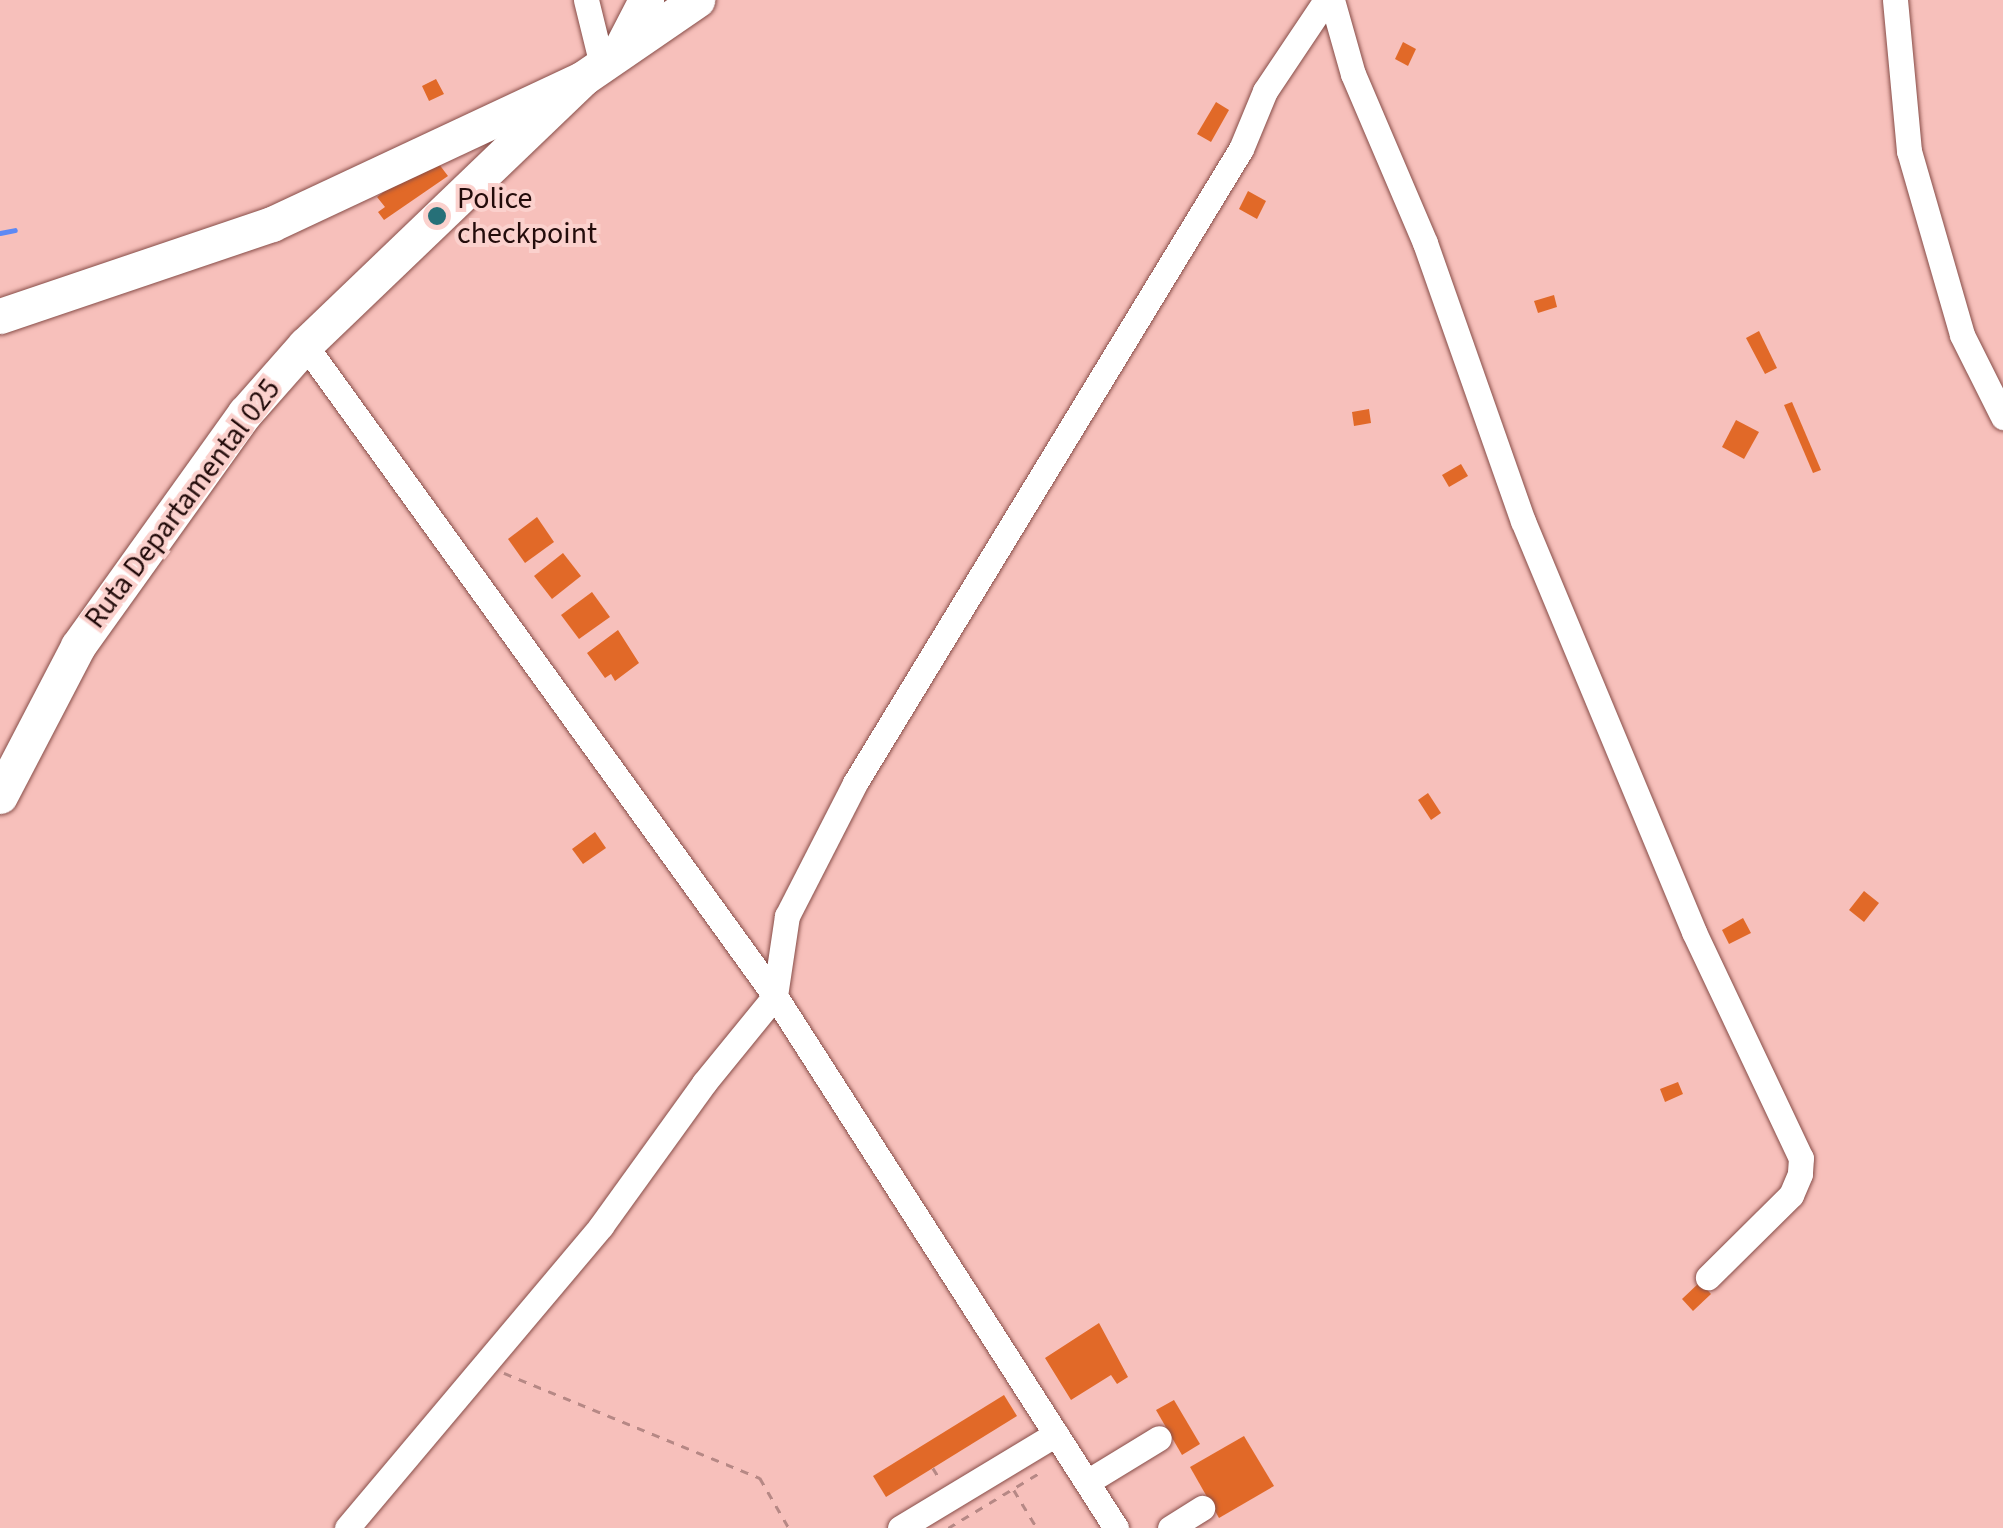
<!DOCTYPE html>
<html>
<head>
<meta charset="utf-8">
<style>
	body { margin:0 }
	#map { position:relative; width:2003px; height:1528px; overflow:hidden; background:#f7c0bb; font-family:"Source Sans 3",sans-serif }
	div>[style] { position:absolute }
	.stream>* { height:5px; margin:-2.5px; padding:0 2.5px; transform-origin:2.5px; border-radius:2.5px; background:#5d89f4 }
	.building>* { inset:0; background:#e16928 }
	.path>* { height:2.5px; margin-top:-1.25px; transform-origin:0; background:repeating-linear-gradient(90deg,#b68885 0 8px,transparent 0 16px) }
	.roads { filter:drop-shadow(0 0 2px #874d48) drop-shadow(0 0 2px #874d48) }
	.minor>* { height:25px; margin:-12.5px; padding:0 12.5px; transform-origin:12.5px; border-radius:12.5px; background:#fff }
	.highway>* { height:35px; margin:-17.5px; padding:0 17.5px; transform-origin:17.5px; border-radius:17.5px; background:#fff }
	.dots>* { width:28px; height:28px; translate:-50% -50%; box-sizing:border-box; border:5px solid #fbd1cd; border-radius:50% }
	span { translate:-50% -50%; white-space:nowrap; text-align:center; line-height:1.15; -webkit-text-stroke:8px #fbd1cd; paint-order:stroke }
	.poi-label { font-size:30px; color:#230c0b }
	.left { translate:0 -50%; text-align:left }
	.street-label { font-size:30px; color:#230c0b }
</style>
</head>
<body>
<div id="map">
	<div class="stream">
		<i style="left:0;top:233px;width:15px;rotate:-11deg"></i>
	</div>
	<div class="building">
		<i style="clip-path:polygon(1403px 42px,1416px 49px,1408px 66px,1395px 59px)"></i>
		<i style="clip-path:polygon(436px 79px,444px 94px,429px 101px,422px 86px)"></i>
		<i style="clip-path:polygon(1216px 102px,1229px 110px,1211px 142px,1197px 134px)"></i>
		<i style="clip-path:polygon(432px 155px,448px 176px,384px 220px,378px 212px,385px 207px,377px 197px)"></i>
		<i style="clip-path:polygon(1248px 191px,1266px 201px,1257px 219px,1239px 209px)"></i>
		<i style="clip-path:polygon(1554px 295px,1557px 307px,1538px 313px,1534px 301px)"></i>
		<i style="clip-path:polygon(1759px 331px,1777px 368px,1765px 374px,1746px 338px)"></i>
		<i style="clip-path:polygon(1792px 402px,1821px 470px,1813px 473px,1784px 405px)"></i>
		<i style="clip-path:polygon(1369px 409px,1371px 423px,1354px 426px,1352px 412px)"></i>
		<i style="clip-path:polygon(1736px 420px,1759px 432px,1744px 459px,1722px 447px)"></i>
		<i style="clip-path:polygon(1461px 464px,1468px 476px,1449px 487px,1442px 475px)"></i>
		<i style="clip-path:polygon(537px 517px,554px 542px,525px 563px,508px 539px)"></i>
		<i style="clip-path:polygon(563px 553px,581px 576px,552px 599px,534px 576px)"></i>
		<i style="clip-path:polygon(592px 592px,610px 617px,579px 639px,561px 615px)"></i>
		<i style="clip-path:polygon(618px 630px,639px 663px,615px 681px,611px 674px,605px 678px,587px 653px)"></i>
		<i style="clip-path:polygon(1428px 793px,1441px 813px,1431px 820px,1418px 800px)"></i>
		<i style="clip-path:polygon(595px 832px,606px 848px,583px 864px,572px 849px)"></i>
		<i style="clip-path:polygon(1864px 891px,1879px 903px,1864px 922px,1849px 910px)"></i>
		<i style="clip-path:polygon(1743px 918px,1751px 933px,1729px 944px,1722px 930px)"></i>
		<i style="clip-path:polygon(1678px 1082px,1683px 1094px,1665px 1102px,1660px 1089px)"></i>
		<i style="clip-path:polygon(1700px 1282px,1711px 1294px,1693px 1311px,1682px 1299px)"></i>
		<i style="clip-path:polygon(1099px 1323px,1128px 1377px,1117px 1384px,1111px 1375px,1071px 1400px,1045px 1358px)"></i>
		<i style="clip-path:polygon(1004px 1395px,1017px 1416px,886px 1497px,873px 1476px)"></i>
		<i style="clip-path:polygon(1174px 1400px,1200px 1444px,1182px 1455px,1156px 1410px)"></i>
		<i style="clip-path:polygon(1244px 1436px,1274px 1486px,1219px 1518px,1190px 1467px)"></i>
	</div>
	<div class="path">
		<i style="left:504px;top:1373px;width:277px;rotate:22.3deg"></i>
		<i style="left:760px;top:1478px;width:58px;rotate:59.9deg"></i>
		<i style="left:933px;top:1468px;width:13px;rotate:58deg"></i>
		<i style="left:1014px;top:1490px;width:44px;rotate:58.8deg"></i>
		<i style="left:948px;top:1528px;width:106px;rotate:-31.1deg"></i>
	</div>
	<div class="roads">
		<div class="minor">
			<i style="left:586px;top:0;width:67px;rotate:76.2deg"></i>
			<i style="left:1332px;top:0;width:77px;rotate:74.2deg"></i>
			<i style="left:1353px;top:74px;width:184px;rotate:66.9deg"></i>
			<i style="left:1425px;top:243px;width:295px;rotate:70.6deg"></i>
			<i style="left:1523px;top:521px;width:445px;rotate:67.4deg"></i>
			<i style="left:1694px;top:932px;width:250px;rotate:64.7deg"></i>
			<i style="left:1801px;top:1158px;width:16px;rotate:94deg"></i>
			<i style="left:1800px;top:1174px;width:23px;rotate:113deg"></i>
			<i style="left:1791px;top:1195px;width:117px;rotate:135.3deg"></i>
			<i style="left:1895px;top:0;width:152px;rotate:84.7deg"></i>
			<i style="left:1909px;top:151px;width:191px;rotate:73.9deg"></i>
			<i style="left:1962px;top:335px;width:92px;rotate:63.4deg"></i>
			<i style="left:305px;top:345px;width:803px;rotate:54.17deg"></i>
			<i style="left:775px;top:996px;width:632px;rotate:57.34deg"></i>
			<i style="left:1087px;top:1482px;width:84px;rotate:-31.4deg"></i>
			<i style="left:347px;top:1528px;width:395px;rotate:-49.9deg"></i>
			<i style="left:601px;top:1226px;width:176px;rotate:-54.2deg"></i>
			<i style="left:704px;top:1083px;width:112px;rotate:-50.8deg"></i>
			<i style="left:775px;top:996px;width:81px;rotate:-81.5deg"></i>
			<i style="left:787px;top:916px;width:149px;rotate:-62.9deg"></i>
			<i style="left:855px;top:783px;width:742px;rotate:-58.67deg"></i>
			<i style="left:1241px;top:149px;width:63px;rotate:-67.5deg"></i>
			<i style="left:1265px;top:91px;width:110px;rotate:-56.2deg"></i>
			<i style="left:900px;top:1528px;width:182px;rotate:-31.1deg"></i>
			<i style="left:1170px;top:1528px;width:38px;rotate:-32deg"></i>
		</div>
		<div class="highway">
			<i style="left:619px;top:52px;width:59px;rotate:-62.6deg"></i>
			<i style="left:0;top:316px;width:287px;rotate:-18.7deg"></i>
			<i style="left:272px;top:224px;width:342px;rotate:-25.1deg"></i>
			<i style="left:582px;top:79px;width:140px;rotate:-34.5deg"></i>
			<i style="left:0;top:796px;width:169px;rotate:-62.5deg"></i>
			<i style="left:78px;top:646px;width:287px;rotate:-54.4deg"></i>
			<i style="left:245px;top:413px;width:91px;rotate:-48.6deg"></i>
			<i style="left:305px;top:345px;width:384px;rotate:-43.8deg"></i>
		</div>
	</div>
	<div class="dots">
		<i style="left:437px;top:216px;background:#267078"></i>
	</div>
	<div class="poi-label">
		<span class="left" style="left:457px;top:216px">Police<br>checkpoint</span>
	</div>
	<div class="street-label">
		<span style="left:183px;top:504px;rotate:-53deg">Ruta Departamental 025</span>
	</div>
</div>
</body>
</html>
